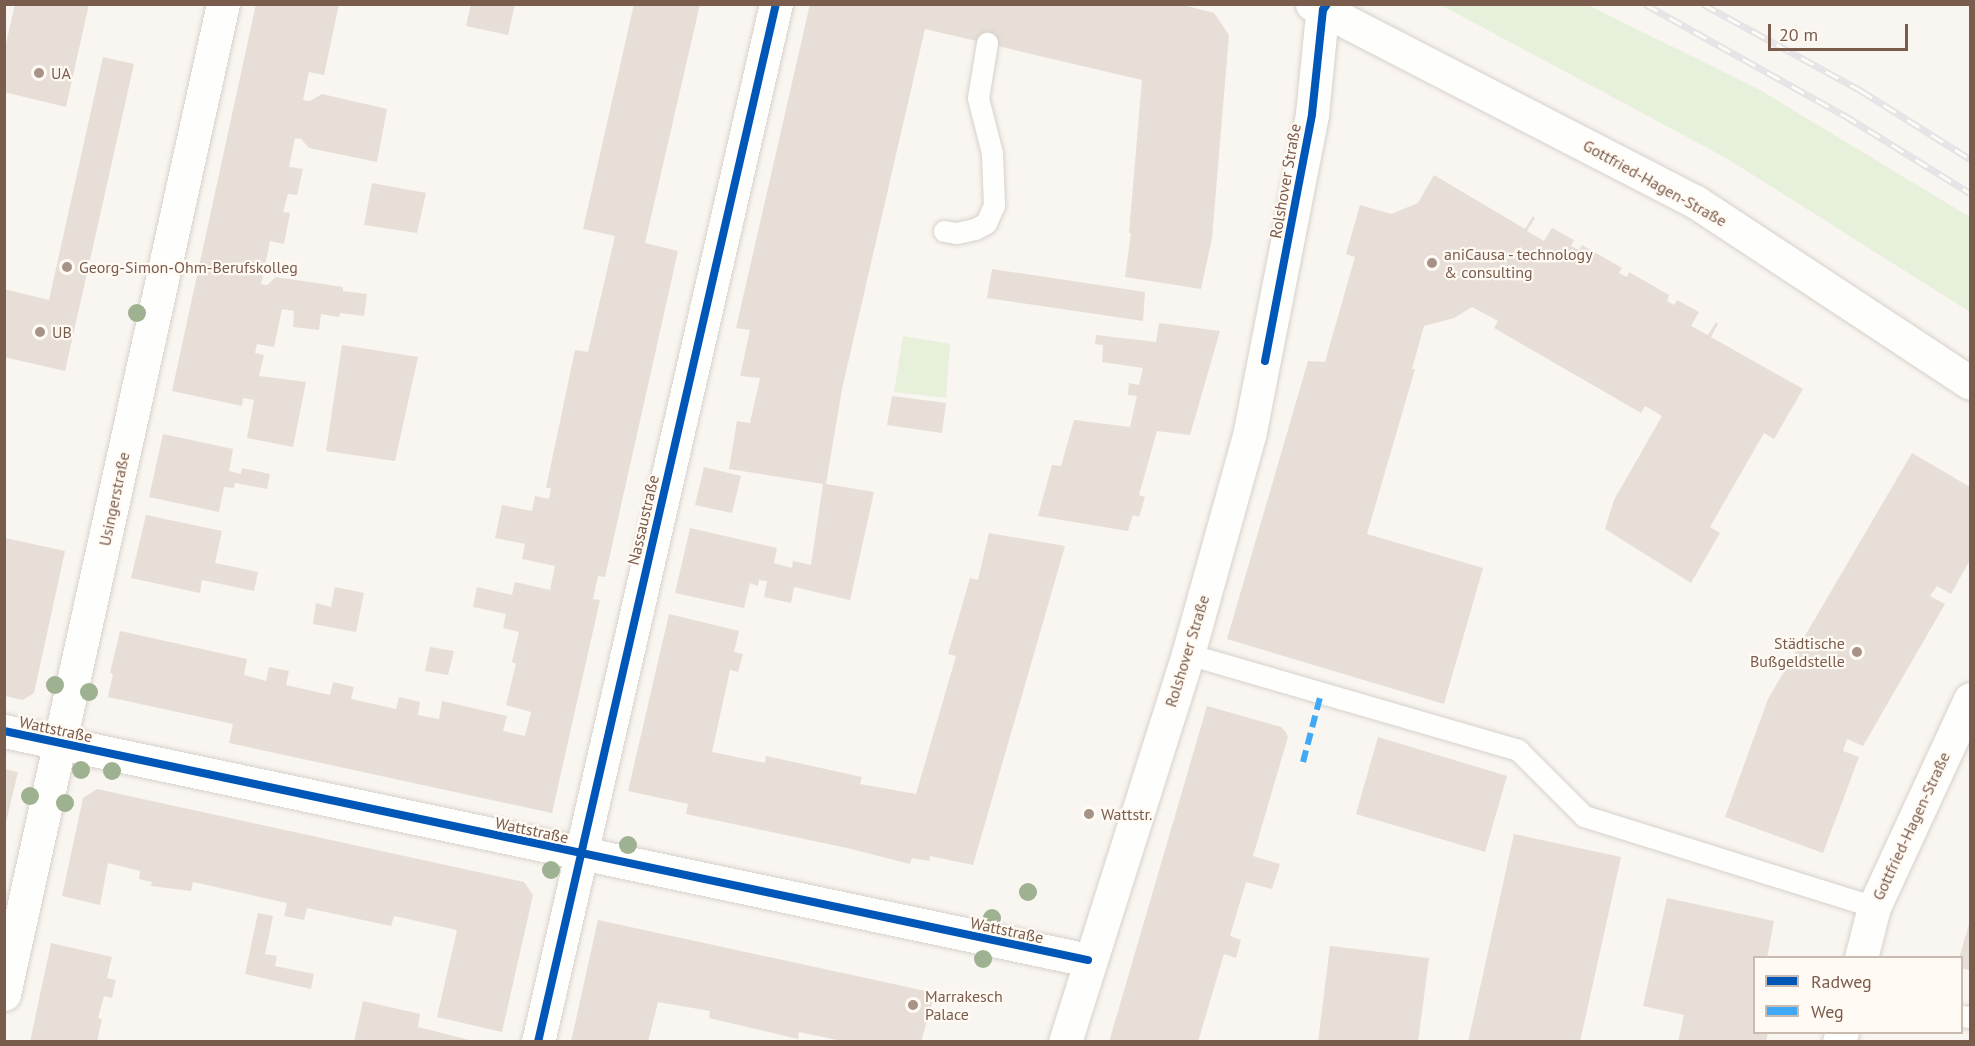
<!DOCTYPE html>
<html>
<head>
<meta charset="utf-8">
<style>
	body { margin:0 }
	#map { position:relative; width:1975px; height:1046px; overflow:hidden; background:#f9f5f0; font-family:"PT Sans",sans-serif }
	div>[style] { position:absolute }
	.green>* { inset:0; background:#e7f0db }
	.building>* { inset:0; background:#e6ded7 }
	.roads { filter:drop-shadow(0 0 2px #d7d1cb) drop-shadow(0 0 2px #d7d1cb) }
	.lane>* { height:21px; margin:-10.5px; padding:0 10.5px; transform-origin:10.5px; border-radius:10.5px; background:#fefefd }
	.street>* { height:33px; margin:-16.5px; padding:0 16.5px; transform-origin:16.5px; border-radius:16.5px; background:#fefefd }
	.secondary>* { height:33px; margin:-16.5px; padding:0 16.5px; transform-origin:16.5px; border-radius:16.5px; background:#fefefd }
	.rail>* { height:7px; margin-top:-3.5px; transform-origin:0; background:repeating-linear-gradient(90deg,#fffaf3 0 14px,#e6e3e7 0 28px); box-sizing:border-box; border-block:2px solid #e6e3e7 }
	.quiet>* { height:6px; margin-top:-3px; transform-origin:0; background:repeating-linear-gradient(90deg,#3fa9f5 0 12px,transparent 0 18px) }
	.cycleway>* { height:8px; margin:-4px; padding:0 4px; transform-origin:4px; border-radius:4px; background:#0057b8 }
	.trees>* { width:18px; height:18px; margin:-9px; border-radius:50%; background:#9eb190 }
	.dots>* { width:16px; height:16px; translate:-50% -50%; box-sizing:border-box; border:3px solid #fffaf3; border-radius:50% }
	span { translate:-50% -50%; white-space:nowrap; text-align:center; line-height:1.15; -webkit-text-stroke:4.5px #fffaf3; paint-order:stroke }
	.poi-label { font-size:16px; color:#7a5c4d }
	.left { translate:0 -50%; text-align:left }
	.right { translate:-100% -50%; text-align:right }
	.street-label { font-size:16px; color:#7a5c4d }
	.frame { position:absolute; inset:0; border:6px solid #7a5c4d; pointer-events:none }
	.legend { position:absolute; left:1753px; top:956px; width:210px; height:78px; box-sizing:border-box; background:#fffaf3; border:2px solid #cabbb1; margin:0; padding:8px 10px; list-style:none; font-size:18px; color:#7a5c4d }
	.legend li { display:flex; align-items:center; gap:12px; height:30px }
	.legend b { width:30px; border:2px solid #cabbb1 }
	.scale { position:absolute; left:1768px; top:24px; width:140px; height:27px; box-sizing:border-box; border:3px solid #7a5c4d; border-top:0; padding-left:8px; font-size:18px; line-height:21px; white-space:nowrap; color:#7a5c4d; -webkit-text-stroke:4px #fffaf3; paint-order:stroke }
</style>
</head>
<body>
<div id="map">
	<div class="green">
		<i style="clip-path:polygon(1441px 5px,1588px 5px,1760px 90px,1970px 217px,1970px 312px,1726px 158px)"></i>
		<i style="clip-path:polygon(903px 336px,950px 344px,946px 398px,894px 392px)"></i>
	</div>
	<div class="building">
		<i style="clip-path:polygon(15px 4px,89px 4px,66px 107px,4px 92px,4px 53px)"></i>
		<i style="clip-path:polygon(256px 4px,339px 4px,324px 75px,309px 72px,303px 100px,310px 101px,322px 94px,387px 109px,377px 162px,309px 148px,301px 139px,295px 138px,289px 167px,303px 169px,297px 195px,288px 194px,283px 212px,290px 213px,284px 244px,270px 241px,261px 284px,267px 285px,276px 277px,343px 287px,343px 291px,367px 294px,364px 316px,340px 313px,339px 317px,321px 314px,319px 330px,293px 327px,294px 311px,282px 309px,274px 347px,257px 344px,255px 353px,264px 355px,259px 376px,306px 382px,293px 447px,247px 438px,254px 400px,243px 398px,242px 406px,172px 391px)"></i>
		<i style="clip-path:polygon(471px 4px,515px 4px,508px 35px,466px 26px)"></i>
		<i style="clip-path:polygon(634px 4px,700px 4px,645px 243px,678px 251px,605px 577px,598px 576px,593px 599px,600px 600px,552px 813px,229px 743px,233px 724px,108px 697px,113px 674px,110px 673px,120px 631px,247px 659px,244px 675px,266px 681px,269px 667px,289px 671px,286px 685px,330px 695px,333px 682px,354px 687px,351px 699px,396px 709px,399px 697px,420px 702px,418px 715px,439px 719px,442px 701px,507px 716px,503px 731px,525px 736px,531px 712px,506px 705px,516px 664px,512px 662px,519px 632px,503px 628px,506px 614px,473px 607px,477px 587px,512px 595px,515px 582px,550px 590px,555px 566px,522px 559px,525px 544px,495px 538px,502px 505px,532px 511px,535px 496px,549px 499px,551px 488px,546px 488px,575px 350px,588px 352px,615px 236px,583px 229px)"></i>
		<i style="clip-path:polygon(810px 4px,1179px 4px,1214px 13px,1229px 35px,1212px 238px,1201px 289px,1125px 277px,1131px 233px,1129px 233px,1142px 80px,925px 29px,842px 389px,826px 484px,874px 492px,850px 600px,794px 587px,791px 603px,764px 597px,767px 581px,759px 580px,758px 586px,750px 583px,744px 608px,675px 593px,690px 528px,777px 548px,774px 563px,792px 568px,793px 561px,811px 565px,823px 484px,729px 469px,737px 421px,750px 423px,760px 378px,740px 376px,750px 330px,736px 328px)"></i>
		<i style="clip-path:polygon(103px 57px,134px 64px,65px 371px,4px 357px,4px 289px,49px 300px)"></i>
		<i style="clip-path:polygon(1434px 175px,1525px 229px,1533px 216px,1535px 218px,1527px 231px,1544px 241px,1552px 228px,1574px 240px,1571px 246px,1579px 250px,1582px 245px,1622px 268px,1619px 273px,1627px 277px,1629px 272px,1669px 295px,1667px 301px,1674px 305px,1677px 300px,1699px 312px,1691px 326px,1708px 335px,1716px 322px,1718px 324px,1711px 337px,1803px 389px,1774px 439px,1764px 433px,1710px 527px,1720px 533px,1691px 583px,1605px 529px,1614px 500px,1662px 416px,1645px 406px,1641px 413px,1494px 328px,1498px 321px,1472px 307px,1454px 318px,1424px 326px,1412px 369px,1415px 369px,1367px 534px,1483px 568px,1444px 704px,1227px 639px,1308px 361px,1325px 362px,1355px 257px,1346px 254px,1360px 205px,1391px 214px,1418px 203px)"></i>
		<i style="clip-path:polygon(372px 183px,426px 193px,417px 233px,364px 225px)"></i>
		<i style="clip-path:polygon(992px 269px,1145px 292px,1143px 321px,987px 298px)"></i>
		<i style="clip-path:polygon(1159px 323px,1220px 331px,1190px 435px,1157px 431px,1139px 495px,1145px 497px,1139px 517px,1133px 515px,1128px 531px,1038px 516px,1052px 465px,1061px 466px,1074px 420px,1130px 427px,1137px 396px,1128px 395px,1129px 383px,1139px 385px,1143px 368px,1102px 362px,1103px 345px,1095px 344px,1096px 335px,1156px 342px)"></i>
		<i style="clip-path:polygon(342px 345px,418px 357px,395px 461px,326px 451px)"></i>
		<i style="clip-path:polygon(892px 396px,946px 403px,942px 433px,887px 425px)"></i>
		<i style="clip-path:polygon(163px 434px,233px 449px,229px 471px,241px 474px,242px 468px,270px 474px,267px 489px,235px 483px,234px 488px,224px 487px,219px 512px,149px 497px)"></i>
		<i style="clip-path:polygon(1912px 453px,1970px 487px,1970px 560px,1951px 594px,1937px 586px,1930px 596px,1945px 604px,1863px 746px,1847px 739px,1843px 751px,1859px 757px,1823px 853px,1725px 817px,1768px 699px)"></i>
		<i style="clip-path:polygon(704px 467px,741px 476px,732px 513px,695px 505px)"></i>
		<i style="clip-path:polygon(146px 515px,222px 531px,215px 563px,258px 572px,254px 591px,202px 580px,200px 593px,131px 578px)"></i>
		<i style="clip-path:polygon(989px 533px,1065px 546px,973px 865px,930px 856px,929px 861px,912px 858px,910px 864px,847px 848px,686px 814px,688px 804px,628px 791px,669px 614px,739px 631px,734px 652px,743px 654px,738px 672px,730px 670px,712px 752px,765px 763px,766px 756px,862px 777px,860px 784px,916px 794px,956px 656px,948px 654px,970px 578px,978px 580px)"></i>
		<i style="clip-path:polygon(5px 538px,65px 551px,34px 693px,23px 700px,5px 696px)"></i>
		<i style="clip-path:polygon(335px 587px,364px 593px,356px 632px,313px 624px,316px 603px,331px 607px)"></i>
		<i style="clip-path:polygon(430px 647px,454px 651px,448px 675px,425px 671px)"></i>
		<i style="clip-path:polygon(1207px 706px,1281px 727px,1286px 732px,1288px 737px,1253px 856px,1280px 864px,1272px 889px,1246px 882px,1230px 936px,1241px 940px,1236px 958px,1224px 954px,1198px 1042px,1109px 1042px)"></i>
		<i style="clip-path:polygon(1378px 737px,1507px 776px,1485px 852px,1356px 814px)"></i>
		<i style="clip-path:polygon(4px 769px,18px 772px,5px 826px,4px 826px)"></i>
		<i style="clip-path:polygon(97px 789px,524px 882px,533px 895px,502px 1032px,437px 1017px,457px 930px,394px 916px,391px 926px,307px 908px,304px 920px,284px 916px,287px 903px,193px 882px,191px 891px,151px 886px,152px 882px,139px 879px,140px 871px,108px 863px,100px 905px,62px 896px,83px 798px)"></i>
		<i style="clip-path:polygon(1514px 834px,1621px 857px,1580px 1042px,1468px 1042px)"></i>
		<i style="clip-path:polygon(1667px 898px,1774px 921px,1767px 958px,1754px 958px,1754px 1032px,1768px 1032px,1766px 1042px,1678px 1042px,1684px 1015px,1643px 1006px)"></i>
		<i style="clip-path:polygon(258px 913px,273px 916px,265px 954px,277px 956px,275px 966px,314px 974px,311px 989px,245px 974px)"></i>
		<i style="clip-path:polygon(598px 920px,935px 993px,921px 1042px,847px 1042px,799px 1032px,798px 1039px,709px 1018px,710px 1011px,658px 1002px,648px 1042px,571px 1042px)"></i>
		<i style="clip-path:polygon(1970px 921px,1970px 970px,1962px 969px,1962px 958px,1959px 958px)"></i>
		<i style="clip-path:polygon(51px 943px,112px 957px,107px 978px,116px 980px,112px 998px,104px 996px,98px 1018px,102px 1019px,97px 1042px,30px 1042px)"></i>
		<i style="clip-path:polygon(1330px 946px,1429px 958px,1418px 1042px,1318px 1042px)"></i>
		<i style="clip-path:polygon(363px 1001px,420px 1014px,418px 1027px,477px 1042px,354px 1042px)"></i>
	</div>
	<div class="roads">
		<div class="lane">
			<i style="left:944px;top:231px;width:13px;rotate:9deg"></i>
			<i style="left:957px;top:233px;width:18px;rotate:-13deg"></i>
			<i style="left:975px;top:229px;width:13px;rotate:-29deg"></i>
			<i style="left:986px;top:223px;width:20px;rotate:-66deg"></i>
			<i style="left:994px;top:205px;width:52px;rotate:-92.2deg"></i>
			<i style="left:992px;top:153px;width:57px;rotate:-104.3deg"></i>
			<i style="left:978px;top:98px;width:56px;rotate:-80.7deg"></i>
			<i style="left:1188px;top:654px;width:344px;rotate:16.2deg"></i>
			<i style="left:1518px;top:750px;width:93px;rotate:45deg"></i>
			<i style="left:1584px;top:816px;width:304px;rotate:17.4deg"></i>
			<i style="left:1962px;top:1016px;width:8px;rotate:7deg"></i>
		</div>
		<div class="street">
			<i style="left:1312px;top:4px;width:432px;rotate:27.3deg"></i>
			<i style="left:1696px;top:202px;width:328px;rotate:33.4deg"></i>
			<i style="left:4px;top:731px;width:1108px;rotate:11.93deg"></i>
			<i style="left:1861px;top:958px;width:53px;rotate:-75.7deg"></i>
			<i style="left:1874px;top:907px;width:229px;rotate:-65.2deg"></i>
			<i style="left:4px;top:994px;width:1014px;rotate:-77.53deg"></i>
			<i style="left:538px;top:1042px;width:1065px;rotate:-77.09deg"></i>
			<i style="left:1839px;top:1042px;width:10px;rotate:-73deg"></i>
		</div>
		<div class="secondary">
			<i style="left:1065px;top:1042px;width:407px;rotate:-72.4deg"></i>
			<i style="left:1188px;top:654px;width:226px;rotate:-74.4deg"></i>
			<i style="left:1249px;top:436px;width:328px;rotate:-78.9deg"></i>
			<i style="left:1312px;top:114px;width:111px;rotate:-84.3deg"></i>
		</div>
	</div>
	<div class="rail">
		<i style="left:1645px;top:4px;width:228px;rotate:29.2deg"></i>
		<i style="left:1844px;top:115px;width:148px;rotate:31.8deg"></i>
		<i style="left:1703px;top:4px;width:179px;rotate:28.7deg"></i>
		<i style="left:1860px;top:90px;width:130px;rotate:32.1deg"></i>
	</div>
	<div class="quiet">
		<i style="left:1303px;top:762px;width:70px;rotate:-75.2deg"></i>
	</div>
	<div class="cycleway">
		<i style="left:1265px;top:361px;width:251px;rotate:-79.2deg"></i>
		<i style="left:1312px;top:114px;width:105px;rotate:-84deg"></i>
		<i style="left:1323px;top:10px;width:7px;rotate:-56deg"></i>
		<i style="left:4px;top:731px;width:1108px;rotate:11.93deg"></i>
		<i style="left:538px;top:1042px;width:1065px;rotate:-77.09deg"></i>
	</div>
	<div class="trees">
		<i style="left:137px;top:313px"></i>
		<i style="left:55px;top:685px"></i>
		<i style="left:89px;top:692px"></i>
		<i style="left:81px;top:770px"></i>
		<i style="left:112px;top:771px"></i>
		<i style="left:30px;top:796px"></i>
		<i style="left:65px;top:803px"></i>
		<i style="left:628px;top:845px"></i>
		<i style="left:551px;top:870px"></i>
		<i style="left:1028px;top:892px"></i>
		<i style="left:992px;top:918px"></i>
		<i style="left:983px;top:959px"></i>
	</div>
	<div class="dots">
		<i style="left:39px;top:73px;background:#a69286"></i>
		<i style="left:1432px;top:263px;background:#a69286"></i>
		<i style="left:67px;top:267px;background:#a69286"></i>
		<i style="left:40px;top:332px;background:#a69286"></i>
		<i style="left:1857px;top:652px;background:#a69286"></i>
		<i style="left:1089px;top:814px;background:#a69286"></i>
		<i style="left:913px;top:1005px;background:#a69286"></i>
	</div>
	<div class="poi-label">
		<span class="left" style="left:51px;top:73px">UA</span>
		<span class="left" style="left:1444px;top:263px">aniCausa - technology<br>&amp; consulting</span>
		<span class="left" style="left:79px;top:267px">Georg-Simon-Ohm-Berufskolleg</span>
		<span class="left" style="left:52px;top:332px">UB</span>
		<span class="right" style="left:1845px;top:652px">Städtische<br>Bußgeldstelle</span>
		<span class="left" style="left:1101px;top:814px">Wattstr.</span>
		<span class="left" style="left:925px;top:1005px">Marrakesch<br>Palace</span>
	</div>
	<div class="street-label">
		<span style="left:1285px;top:181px;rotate:-80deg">Rolshover Straße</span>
		<span style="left:1655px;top:183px;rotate:29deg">Gottfried-Hagen-Straße</span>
		<span style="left:114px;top:499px;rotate:-78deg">Usingerstraße</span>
		<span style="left:643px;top:520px;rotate:-77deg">Nassaustraße</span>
		<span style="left:1187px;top:651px;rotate:-73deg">Rolshover Straße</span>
		<span style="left:56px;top:729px;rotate:12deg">Wattstraße</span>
		<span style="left:1911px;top:826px;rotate:-65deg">Gottfried-Hagen-Straße</span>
		<span style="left:532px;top:830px;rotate:12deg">Wattstraße</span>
		<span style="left:1007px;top:930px;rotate:12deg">Wattstraße</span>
	</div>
	<div class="frame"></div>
	<ul class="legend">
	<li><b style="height:8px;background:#0057b8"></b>Radweg</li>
	<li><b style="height:8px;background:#3fa9f5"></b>Weg</li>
	</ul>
	<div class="scale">20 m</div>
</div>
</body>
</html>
